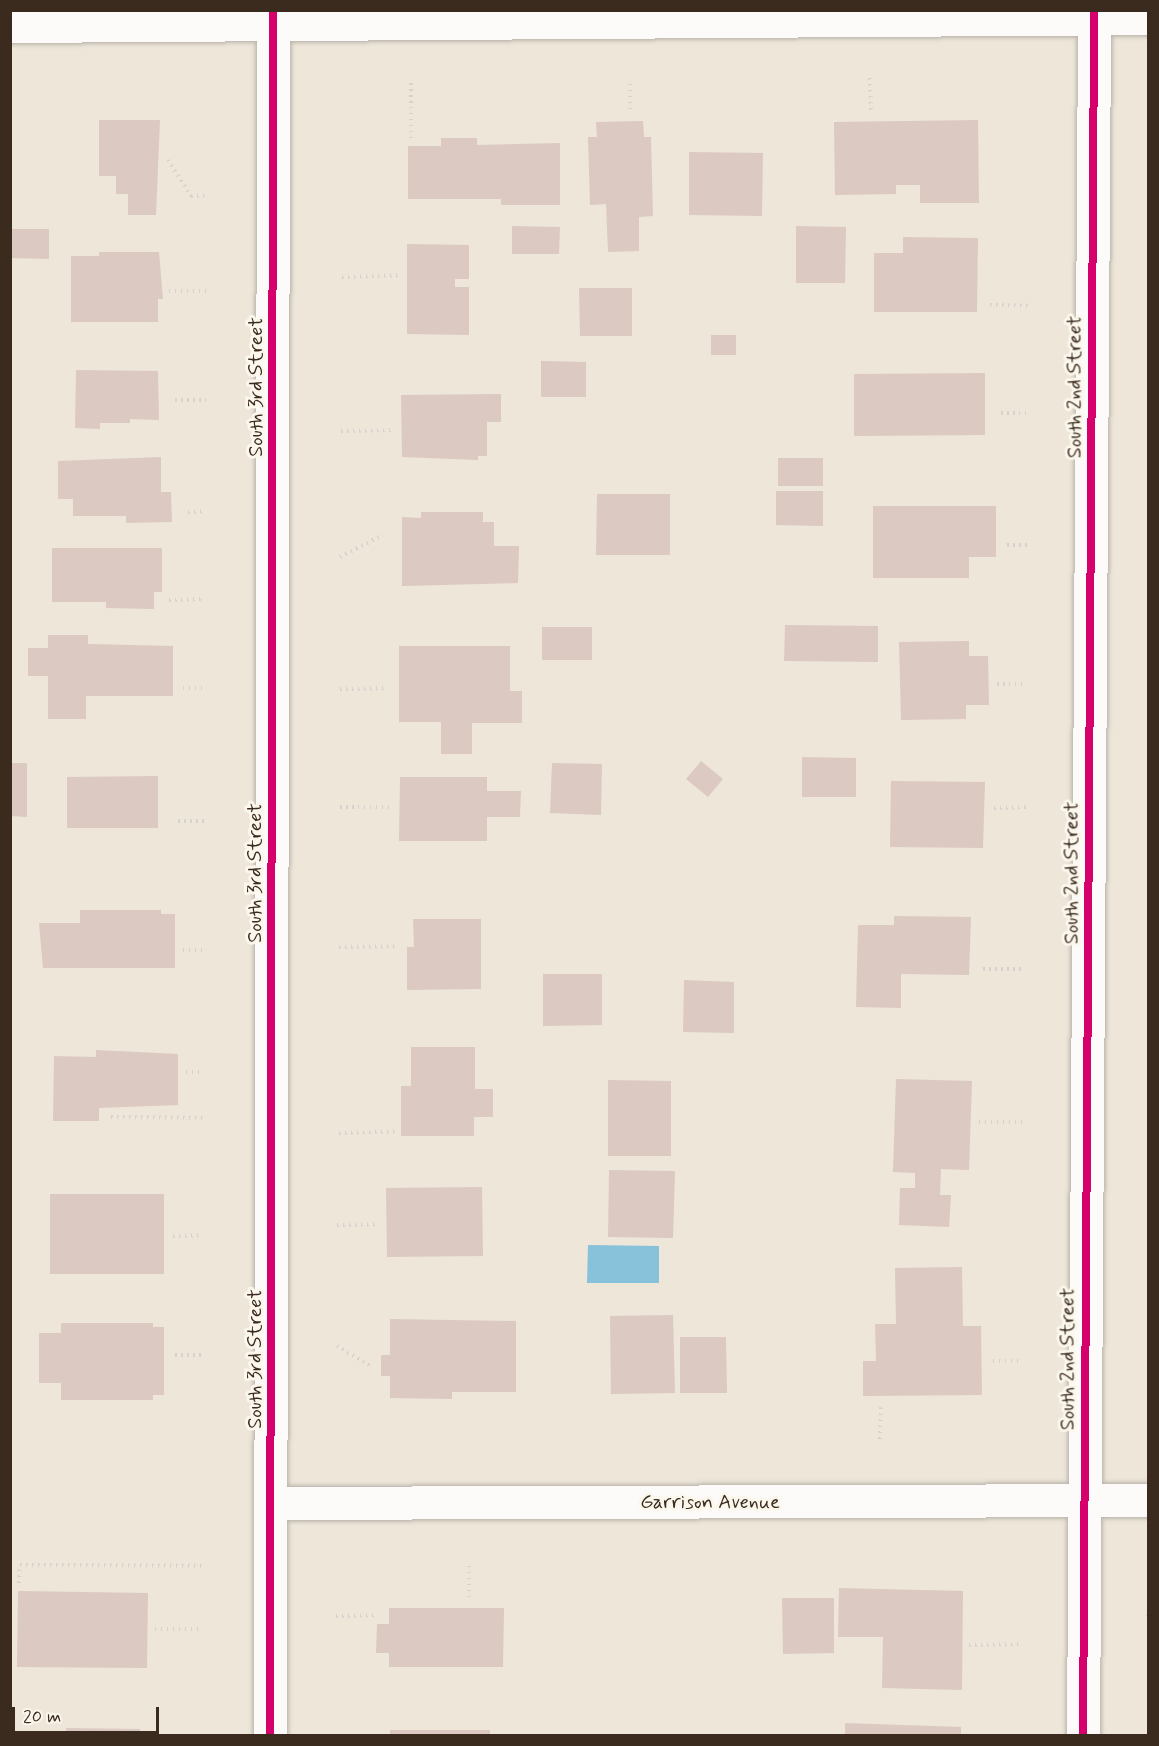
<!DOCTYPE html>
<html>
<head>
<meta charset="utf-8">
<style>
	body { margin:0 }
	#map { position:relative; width:1159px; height:1746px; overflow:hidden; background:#ede6d9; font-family:Mynerve,sans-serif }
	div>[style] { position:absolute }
	.water>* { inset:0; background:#88c2da }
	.building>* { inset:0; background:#dcc9c1 }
	.path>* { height:4px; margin-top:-2px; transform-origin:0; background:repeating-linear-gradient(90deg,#d6d3cf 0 1.5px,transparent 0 6px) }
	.roads { filter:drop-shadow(0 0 2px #b9b2a9) drop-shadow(0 0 2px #b9b2a9) }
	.minor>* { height:33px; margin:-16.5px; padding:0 16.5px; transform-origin:16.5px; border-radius:16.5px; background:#fcfbf9 }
	.cycleway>* { height:8px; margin:-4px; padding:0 4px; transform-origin:4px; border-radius:4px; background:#d6006c }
	span { translate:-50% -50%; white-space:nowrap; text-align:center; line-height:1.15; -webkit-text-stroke:6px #fbf7ec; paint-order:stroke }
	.street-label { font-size:20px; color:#3b2a1e }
	.frame { position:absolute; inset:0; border:12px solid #3b2a1e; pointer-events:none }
	.scale { position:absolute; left:12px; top:1707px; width:147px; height:27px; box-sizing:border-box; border:3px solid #3b2a1e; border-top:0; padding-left:8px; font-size:18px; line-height:21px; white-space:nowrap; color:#3b2a1e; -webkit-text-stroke:4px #fbf7ec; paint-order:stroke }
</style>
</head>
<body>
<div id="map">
	<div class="water">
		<i style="clip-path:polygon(588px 1245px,659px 1246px,659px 1283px,587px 1283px)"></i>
	</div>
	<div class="building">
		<i style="clip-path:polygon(99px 120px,160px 120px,156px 215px,128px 215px,128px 194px,116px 194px,116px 176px,99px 176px)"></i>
		<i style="clip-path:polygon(978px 120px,979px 203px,920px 203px,920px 185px,896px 185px,896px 194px,835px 195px,834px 122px)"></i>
		<i style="clip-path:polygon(643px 121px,644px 137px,651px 137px,653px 216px,639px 217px,639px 251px,608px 252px,606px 204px,590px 205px,588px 137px,597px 137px,596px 122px)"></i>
		<i style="clip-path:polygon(441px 138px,477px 138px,477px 145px,560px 143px,560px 205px,501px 205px,501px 199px,408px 199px,408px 146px,441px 146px)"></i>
		<i style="clip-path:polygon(689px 152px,763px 153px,762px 216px,689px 215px)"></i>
		<i style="clip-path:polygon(512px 226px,560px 227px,559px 254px,512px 254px)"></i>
		<i style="clip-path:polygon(796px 226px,846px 227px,845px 283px,796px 283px)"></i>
		<i style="clip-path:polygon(10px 229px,49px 229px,49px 259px,10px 258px)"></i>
		<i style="clip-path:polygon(903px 237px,978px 238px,977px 312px,874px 312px,874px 253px,903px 253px)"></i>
		<i style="clip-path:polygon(407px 244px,469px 245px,469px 279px,455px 279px,455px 287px,469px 287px,469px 335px,407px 334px)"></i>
		<i style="clip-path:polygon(99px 252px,159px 252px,163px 299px,158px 299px,158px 322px,71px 322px,71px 256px,99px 256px)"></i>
		<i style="clip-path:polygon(579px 288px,632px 288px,632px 336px,580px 336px)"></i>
		<i style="clip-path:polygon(711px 335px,736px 335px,736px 355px,711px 355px)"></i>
		<i style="clip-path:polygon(541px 361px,586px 362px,586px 397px,541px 397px)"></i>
		<i style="clip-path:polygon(76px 370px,158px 371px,159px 420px,130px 419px,130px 423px,100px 423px,100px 429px,75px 428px)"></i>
		<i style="clip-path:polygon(985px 373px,985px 435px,854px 436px,854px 374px)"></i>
		<i style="clip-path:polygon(501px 394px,501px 422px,487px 422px,487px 456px,478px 456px,478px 460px,402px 457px,401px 395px)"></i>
		<i style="clip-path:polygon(161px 457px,161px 492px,171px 492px,172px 522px,126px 523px,126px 516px,73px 516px,73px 499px,58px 499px,58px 461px)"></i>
		<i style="clip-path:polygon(778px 458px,823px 458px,823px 486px,778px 486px)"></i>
		<i style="clip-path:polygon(776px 491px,823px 491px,823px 526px,776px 525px)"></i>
		<i style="clip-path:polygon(597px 494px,670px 494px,670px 555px,596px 555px)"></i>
		<i style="clip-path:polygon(873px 506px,996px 506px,996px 557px,969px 557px,969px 578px,873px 578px)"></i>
		<i style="clip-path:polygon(421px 512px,483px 512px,483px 522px,494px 522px,494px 546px,519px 546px,518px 583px,402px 586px,402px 517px,421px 518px)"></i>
		<i style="clip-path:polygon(52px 548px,162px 548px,162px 592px,154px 592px,154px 609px,106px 608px,106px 602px,52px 602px)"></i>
		<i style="clip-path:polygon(785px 625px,878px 626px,878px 662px,784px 661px)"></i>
		<i style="clip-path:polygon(542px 627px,592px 627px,592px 660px,542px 660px)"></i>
		<i style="clip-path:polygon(48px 635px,88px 635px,88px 644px,173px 646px,173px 696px,86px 696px,86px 719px,48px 719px,48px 676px,28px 676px,28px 648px,48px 648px)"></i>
		<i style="clip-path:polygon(969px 641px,969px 656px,988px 656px,989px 705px,966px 705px,966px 719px,901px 720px,899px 642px)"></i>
		<i style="clip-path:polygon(399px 646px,510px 646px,510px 691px,522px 691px,522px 723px,472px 723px,472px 754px,441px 754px,441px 722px,399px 722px)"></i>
		<i style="clip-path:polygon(802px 757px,856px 758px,856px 797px,802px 797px)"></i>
		<i style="clip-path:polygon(701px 761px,723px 779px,708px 797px,686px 779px)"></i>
		<i style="clip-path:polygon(10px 763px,27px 763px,27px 817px,10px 816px)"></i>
		<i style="clip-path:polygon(552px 763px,602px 764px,601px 815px,550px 813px)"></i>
		<i style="clip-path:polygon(158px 776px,158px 828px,67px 828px,67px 777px)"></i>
		<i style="clip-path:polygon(400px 777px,487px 777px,487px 791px,521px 791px,520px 817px,487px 817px,487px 841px,399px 841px)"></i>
		<i style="clip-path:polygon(891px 781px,985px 782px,983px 848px,890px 847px)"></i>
		<i style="clip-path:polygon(80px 910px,161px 910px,161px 914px,175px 914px,175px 968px,43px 968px,39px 923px,80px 923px)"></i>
		<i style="clip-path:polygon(894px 916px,971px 917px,969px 975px,901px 974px,901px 1008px,856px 1007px,858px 925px,894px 925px)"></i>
		<i style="clip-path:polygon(413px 919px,481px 919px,481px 989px,407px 990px,407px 947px,414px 947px)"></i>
		<i style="clip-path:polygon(543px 974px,602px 974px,602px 1025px,543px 1026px)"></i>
		<i style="clip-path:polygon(684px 980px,734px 982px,734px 1033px,683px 1032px)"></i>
		<i style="clip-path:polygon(411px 1047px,475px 1047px,475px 1089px,493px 1089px,493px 1117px,474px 1117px,474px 1136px,401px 1136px,401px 1086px,411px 1086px)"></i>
		<i style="clip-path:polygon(96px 1050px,178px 1054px,178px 1105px,99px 1108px,99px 1121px,53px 1121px,54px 1056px,96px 1057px)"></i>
		<i style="clip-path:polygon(896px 1079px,972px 1081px,969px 1170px,941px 1169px,940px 1195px,951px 1195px,949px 1227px,899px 1225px,900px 1188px,915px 1188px,915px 1173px,893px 1172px)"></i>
		<i style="clip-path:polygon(608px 1080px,671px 1081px,671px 1156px,608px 1156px)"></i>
		<i style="clip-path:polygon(609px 1170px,675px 1171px,673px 1238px,608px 1237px)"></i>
		<i style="clip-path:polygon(482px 1187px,483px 1256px,387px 1257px,386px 1188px)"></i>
		<i style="clip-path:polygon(50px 1194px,164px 1194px,164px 1274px,50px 1274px)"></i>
		<i style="clip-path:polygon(962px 1267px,963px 1326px,981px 1326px,982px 1395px,863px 1396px,863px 1361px,876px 1361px,875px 1324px,896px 1324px,895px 1268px)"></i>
		<i style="clip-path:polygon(673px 1315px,675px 1393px,611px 1394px,610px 1316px)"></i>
		<i style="clip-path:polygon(390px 1319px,516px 1321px,516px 1392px,452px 1392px,452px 1399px,390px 1398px,390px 1376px,381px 1376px,381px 1355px,390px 1355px)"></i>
		<i style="clip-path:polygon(61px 1323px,153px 1323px,153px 1327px,164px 1327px,164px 1395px,153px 1395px,153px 1400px,61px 1400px,61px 1383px,39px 1383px,39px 1333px,61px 1333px)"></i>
		<i style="clip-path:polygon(680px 1337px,726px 1337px,727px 1393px,680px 1393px)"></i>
		<i style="clip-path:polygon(839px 1588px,963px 1591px,962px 1690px,882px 1688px,883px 1637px,838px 1637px)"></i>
		<i style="clip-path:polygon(18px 1591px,148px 1593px,147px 1668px,17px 1667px)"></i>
		<i style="clip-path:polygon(782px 1598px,834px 1598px,834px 1653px,783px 1654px)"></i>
		<i style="clip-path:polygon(389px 1608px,504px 1608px,503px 1667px,389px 1667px,389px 1653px,376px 1653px,377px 1624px,389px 1624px)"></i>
		<i style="clip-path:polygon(845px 1723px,961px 1727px,961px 1736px,845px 1736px)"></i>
		<i style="clip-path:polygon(66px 1728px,140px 1729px,140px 1736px,66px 1736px)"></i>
		<i style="clip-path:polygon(390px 1730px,490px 1730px,490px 1736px,390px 1736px)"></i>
	</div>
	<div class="path">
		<i style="left:870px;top:78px;width:33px;rotate:88deg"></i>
		<i style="left:411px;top:83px;width:57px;rotate:90deg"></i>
		<i style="left:630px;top:84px;width:29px;rotate:90deg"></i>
		<i style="left:168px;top:160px;width:43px;rotate:57.4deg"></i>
		<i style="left:191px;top:196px;width:16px;rotate:-4deg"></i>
		<i style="left:342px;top:277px;width:56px;rotate:-2deg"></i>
		<i style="left:169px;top:291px;width:37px"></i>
		<i style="left:990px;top:305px;width:39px;rotate:1deg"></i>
		<i style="left:175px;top:400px;width:31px"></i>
		<i style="left:1001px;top:413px;width:28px"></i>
		<i style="left:341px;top:431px;width:51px;rotate:-1.1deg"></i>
		<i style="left:188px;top:512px;width:18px;rotate:-3deg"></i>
		<i style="left:1007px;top:545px;width:21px"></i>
		<i style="left:340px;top:557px;width:48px;rotate:-27.1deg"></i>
		<i style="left:169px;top:600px;width:36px;rotate:-2deg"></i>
		<i style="left:997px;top:684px;width:30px"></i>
		<i style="left:183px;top:688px;width:22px"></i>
		<i style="left:340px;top:689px;width:48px;rotate:-1.2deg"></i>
		<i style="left:340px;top:807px;width:49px"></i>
		<i style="left:994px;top:808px;width:32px;rotate:-2deg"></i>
		<i style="left:178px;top:821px;width:27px"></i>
		<i style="left:339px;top:947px;width:56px;rotate:-1deg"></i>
		<i style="left:183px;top:950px;width:21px"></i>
		<i style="left:983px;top:969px;width:42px"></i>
		<i style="left:186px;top:1072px;width:18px"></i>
		<i style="left:111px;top:1117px;width:92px;rotate:0.6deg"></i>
		<i style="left:979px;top:1122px;width:45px"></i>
		<i style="left:339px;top:1133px;width:58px;rotate:-2deg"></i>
		<i style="left:337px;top:1225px;width:39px;rotate:-1deg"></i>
		<i style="left:173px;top:1236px;width:30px;rotate:-2deg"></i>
		<i style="left:337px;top:1346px;width:41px;rotate:31deg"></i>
		<i style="left:175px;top:1355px;width:28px"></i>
		<i style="left:993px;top:1361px;width:30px"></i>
		<i style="left:880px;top:1439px;width:34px;rotate:-88deg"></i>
		<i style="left:469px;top:1566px;width:36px;rotate:90deg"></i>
		<i style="left:19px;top:1583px;width:18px;rotate:-87deg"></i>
		<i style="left:20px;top:1565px;width:182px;rotate:0.3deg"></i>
		<i style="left:1148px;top:1615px;width:1px;rotate:90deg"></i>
		<i style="left:336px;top:1616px;width:42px;rotate:-1.4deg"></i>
		<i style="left:155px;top:1629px;width:46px"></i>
		<i style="left:969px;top:1645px;width:53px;rotate:-1.1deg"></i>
	</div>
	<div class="roads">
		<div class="minor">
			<i style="left:10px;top:26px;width:1138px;rotate:-0.4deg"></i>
			<i style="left:271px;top:1503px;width:877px;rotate:-0.2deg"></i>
			<i style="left:270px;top:1736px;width:1726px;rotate:-89.9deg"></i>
			<i style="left:1083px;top:1736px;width:1726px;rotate:-89.63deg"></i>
		</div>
	</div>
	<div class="cycleway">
		<i style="left:270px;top:1736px;width:1726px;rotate:-89.9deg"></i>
		<i style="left:1083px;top:1736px;width:1726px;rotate:-89.63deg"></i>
	</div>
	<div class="street-label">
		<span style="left:256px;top:387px;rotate:-90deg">South 3rd Street</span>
		<span style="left:1075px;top:387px;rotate:-90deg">South 2nd Street</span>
		<span style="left:255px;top:873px;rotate:-90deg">South 3rd Street</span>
		<span style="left:1072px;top:873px;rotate:-90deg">South 2nd Street</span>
		<span style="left:255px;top:1359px;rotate:-90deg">South 3rd Street</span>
		<span style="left:1068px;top:1359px;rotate:-90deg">South 2nd Street</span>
		<span style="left:710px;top:1502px">Garrison Avenue</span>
	</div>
	<div class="frame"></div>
	<div class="scale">20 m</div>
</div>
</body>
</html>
